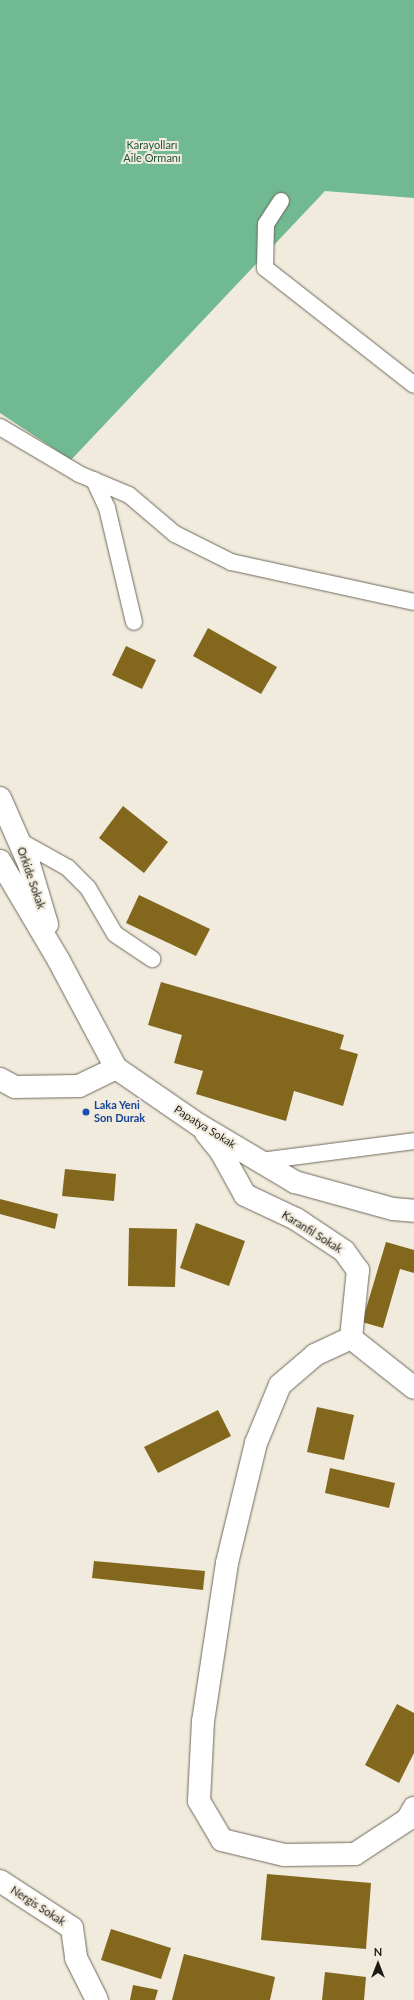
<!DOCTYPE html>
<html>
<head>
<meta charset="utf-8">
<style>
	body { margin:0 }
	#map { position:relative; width:414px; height:2000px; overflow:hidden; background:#f1ebdd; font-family:Lato,sans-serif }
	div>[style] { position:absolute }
	.forest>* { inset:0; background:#71ba91 }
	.building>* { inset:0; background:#82671d }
	.roads { filter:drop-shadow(0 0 1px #6e695d) drop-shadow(0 0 1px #6e695d) }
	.lane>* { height:16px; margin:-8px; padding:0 8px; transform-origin:8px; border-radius:8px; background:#fff }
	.street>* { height:22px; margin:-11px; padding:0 11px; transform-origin:11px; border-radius:11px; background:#fff }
	.dots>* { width:11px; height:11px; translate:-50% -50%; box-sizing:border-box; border:2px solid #f1ebdd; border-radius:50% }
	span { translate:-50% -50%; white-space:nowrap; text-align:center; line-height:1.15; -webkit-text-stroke:4px #f1ebdd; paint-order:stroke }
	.park-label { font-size:11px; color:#1e553a }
	.street-label { font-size:11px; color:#1c1a15 }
	.transit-label { font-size:11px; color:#164399; font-weight:700 }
	.left { translate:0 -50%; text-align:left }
	.north { position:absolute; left:358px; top:1944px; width:40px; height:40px; -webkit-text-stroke:3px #f1ebdd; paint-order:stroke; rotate:0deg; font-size:11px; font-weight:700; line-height:16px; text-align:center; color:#1c1a15 }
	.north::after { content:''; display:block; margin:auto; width:14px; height:18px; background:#1c1a15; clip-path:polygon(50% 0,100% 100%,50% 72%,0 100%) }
</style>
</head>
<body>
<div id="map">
	<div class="forest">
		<i style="clip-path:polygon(0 0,414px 0,414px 198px,325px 191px,71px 460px,0 413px)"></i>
	</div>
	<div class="building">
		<i style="clip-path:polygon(208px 628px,277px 667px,261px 694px,193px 656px)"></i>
		<i style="clip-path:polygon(126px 646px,156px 660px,142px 689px,112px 675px)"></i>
		<i style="clip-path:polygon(123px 806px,168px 842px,144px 873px,99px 838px)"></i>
		<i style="clip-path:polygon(139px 895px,210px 929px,196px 956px,126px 923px)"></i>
		<i style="clip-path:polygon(161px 982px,344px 1035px,340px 1049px,358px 1054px,343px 1106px,294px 1091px,286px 1121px,196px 1094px,203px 1071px,174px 1063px,182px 1035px,148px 1025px)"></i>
		<i style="clip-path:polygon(65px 1169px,116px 1174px,114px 1201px,62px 1196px)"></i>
		<i style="clip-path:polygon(0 1199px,58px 1214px,55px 1229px,0 1214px)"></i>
		<i style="clip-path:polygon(196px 1223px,245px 1241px,229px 1286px,180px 1268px)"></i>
		<i style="clip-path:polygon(129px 1228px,177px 1229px,175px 1287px,128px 1286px)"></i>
		<i style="clip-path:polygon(386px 1242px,414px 1250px,414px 1273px,400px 1269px,383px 1328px,362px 1322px)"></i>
		<i style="clip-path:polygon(317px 1407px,354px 1415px,344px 1460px,307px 1452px)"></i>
		<i style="clip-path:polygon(218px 1410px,231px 1436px,158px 1473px,144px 1447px)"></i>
		<i style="clip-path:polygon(330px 1468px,395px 1483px,389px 1508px,325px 1493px)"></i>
		<i style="clip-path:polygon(94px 1561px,205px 1571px,203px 1590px,92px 1578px)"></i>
		<i style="clip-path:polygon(397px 1704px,414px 1713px,414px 1753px,399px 1783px,365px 1765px)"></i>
		<i style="clip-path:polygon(267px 1874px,371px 1883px,366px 1949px,261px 1940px)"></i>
		<i style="clip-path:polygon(111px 1929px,171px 1948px,161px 1979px,101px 1960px)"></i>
		<i style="clip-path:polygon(184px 1954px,275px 1977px,270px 2000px,172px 2000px)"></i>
		<i style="clip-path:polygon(325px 1972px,366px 1977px,364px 2000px,322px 2000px)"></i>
		<i style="clip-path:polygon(133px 1985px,158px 1990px,155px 2000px,130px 2000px)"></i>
	</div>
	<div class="roads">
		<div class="lane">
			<i style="left:281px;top:201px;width:27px;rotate:123deg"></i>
			<i style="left:266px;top:224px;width:44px;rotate:91.3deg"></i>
			<i style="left:265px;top:268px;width:189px;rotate:38.1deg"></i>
			<i style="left:0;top:427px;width:92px;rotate:30.7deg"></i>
			<i style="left:79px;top:474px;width:54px;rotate:22.8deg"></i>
			<i style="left:129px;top:495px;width:60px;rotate:40.3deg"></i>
			<i style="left:175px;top:534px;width:63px;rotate:26.6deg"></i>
			<i style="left:231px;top:562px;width:187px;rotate:12.3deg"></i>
			<i style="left:94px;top:480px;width:31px;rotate:65deg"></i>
			<i style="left:107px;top:508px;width:117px;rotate:76.7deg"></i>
			<i style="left:18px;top:840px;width:57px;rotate:29.2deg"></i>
			<i style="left:68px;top:868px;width:28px;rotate:45deg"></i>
			<i style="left:88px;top:888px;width:53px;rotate:59.6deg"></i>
			<i style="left:115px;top:934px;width:45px;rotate:34deg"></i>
			<i style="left:261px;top:1161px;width:154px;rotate:-7.4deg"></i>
		</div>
		<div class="street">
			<i style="left:0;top:798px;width:72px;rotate:66.3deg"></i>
			<i style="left:29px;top:864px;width:63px;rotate:73.3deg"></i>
			<i style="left:0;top:861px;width:114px;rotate:59.4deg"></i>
			<i style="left:58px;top:959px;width:123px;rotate:62deg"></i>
			<i style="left:0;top:1079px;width:17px;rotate:28deg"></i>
			<i style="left:15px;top:1087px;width:64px;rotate:-0.9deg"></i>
			<i style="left:79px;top:1086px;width:41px;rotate:-25.9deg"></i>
			<i style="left:116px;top:1068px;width:101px;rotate:34.5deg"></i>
			<i style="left:199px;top:1125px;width:112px;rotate:30.7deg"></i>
			<i style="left:295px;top:1182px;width:102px;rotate:15.4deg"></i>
			<i style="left:393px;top:1209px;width:21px;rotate:5deg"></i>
			<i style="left:206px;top:1133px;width:22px;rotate:51deg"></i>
			<i style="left:220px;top:1150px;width:51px;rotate:60.9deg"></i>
			<i style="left:245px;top:1195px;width:56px;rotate:25.2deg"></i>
			<i style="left:296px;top:1219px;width:58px;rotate:33.7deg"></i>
			<i style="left:344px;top:1251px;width:24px;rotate:54deg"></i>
			<i style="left:358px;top:1270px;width:68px;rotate:95.9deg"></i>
			<i style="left:351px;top:1338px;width:80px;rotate:38.4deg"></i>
			<i style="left:351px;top:1338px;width:40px;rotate:155deg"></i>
			<i style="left:315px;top:1355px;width:46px;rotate:139.4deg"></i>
			<i style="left:280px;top:1385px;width:63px;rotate:112.5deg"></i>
			<i style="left:256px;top:1443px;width:123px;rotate:103.6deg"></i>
			<i style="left:227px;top:1563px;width:160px;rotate:98.6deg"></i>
			<i style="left:203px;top:1721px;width:80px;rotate:92.9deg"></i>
			<i style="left:199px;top:1801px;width:45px;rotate:59.5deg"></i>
			<i style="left:222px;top:1840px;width:64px;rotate:13.6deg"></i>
			<i style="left:284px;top:1855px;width:71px;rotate:-0.8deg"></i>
			<i style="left:355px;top:1854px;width:62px;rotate:-33.2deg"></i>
			<i style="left:407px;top:1820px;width:14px;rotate:-60deg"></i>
			<i style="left:0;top:1881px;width:86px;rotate:33.1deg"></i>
			<i style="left:72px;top:1928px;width:30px;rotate:82deg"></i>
			<i style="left:76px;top:1958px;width:47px;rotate:63.4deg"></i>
		</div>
	</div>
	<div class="dots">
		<i style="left:86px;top:1112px;background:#1a4fb4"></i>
	</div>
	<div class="park-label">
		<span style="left:152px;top:152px">Karayolları<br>Aile Ormanı</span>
	</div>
	<div class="street-label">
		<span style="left:31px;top:878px;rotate:71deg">Orkide Sokak</span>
		<span style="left:205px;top:1127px;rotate:32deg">Papatya Sokak</span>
		<span style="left:312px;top:1232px;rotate:32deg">Karanfil Sokak</span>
		<span style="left:38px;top:1906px;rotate:33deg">Nergis Sokak</span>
	</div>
	<div class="transit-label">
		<span class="left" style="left:94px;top:1112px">Laka Yeni<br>Son Durak</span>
	</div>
	<div class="north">N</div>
</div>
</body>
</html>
